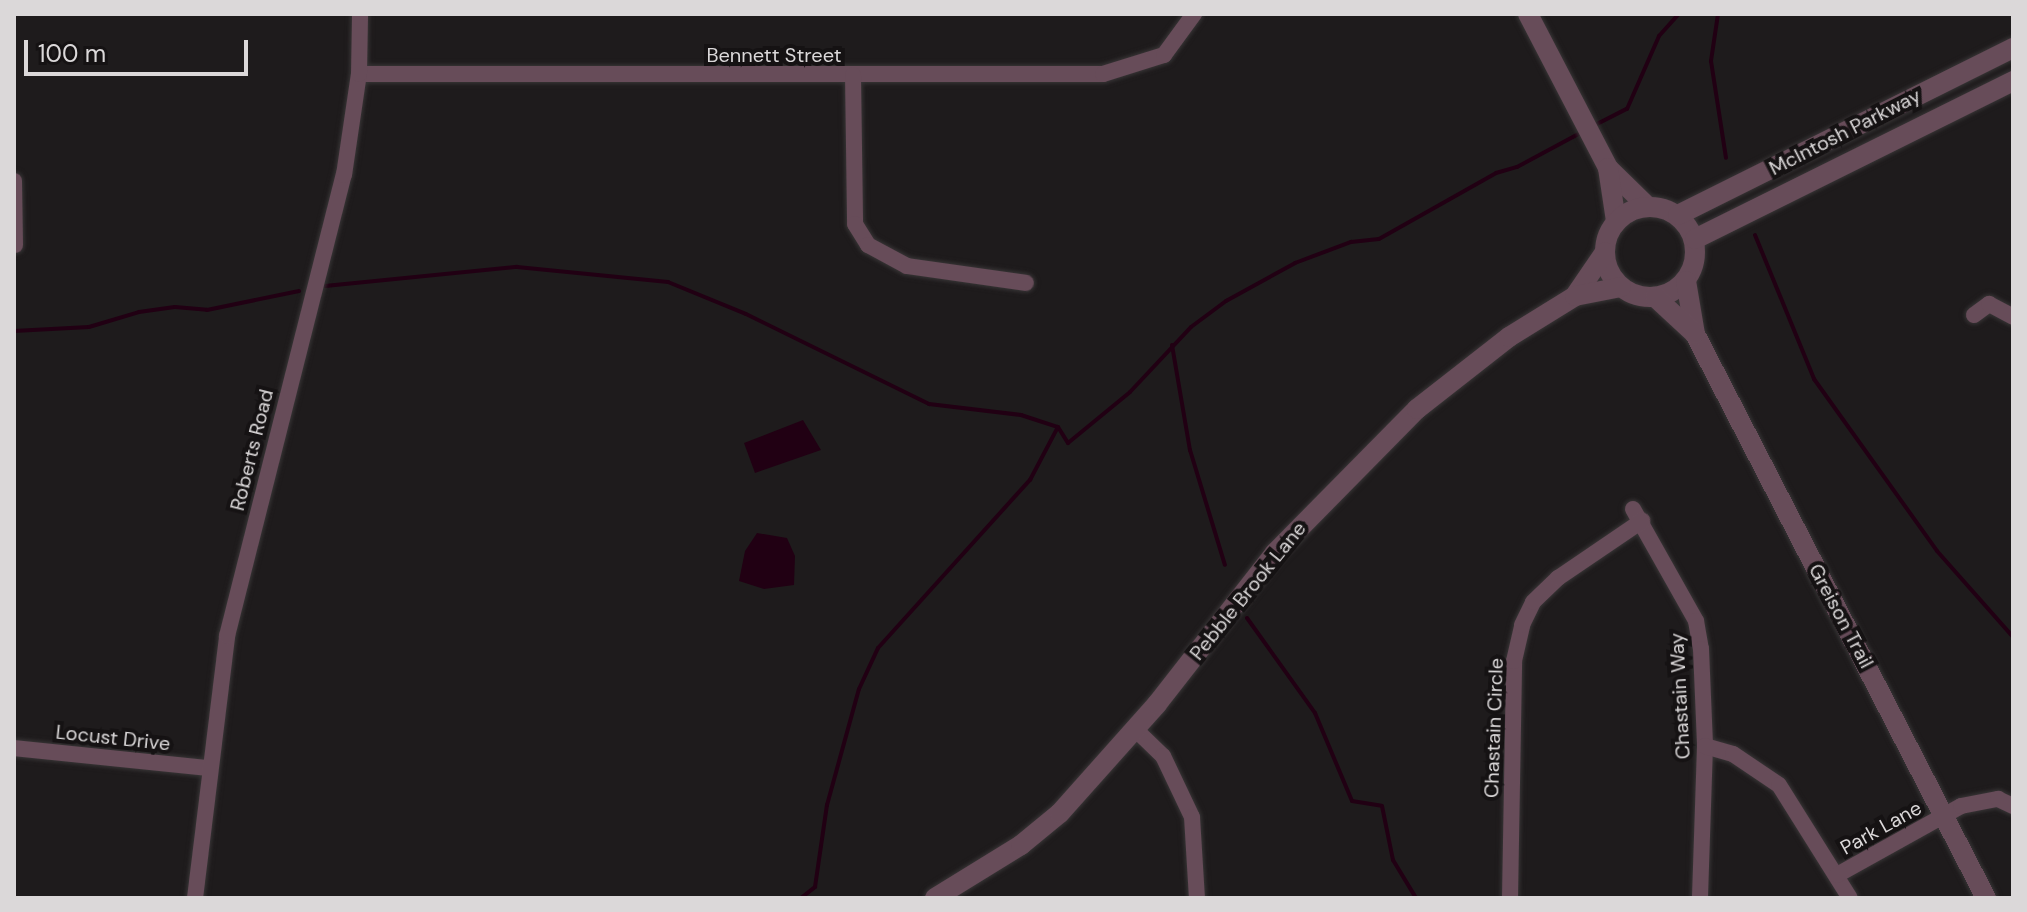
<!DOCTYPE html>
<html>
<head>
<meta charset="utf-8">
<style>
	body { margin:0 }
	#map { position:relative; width:2027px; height:912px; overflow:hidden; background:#1e1b1c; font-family:"DM Sans",sans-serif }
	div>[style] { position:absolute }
	.water>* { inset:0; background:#210013 }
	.stream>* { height:4px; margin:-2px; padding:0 2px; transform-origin:2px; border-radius:2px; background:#210013 }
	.roads { filter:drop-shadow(0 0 2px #383536) drop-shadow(0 0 2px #383536) }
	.minor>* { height:16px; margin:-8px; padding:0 8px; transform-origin:8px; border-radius:8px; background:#674c59 }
	.tertiary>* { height:20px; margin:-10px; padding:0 10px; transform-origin:10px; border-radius:10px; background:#674c59 }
	.tertiary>.ring { margin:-10px; padding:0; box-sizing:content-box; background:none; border:20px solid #674c59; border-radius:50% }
	span { translate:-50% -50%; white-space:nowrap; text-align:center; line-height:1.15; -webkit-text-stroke:8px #151213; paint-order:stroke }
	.street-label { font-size:20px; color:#dbd8d9 }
	.frame { position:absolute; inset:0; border:16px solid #dbd8d9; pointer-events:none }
	.scale { position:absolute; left:24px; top:40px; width:224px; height:36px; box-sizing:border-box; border:4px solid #dbd8d9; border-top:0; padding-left:10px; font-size:24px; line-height:28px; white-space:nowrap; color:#dbd8d9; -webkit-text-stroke:6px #151213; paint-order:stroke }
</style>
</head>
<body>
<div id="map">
	<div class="water">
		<i style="clip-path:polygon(803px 420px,821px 450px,755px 473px,744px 443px)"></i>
		<i style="clip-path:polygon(757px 533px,787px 538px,795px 556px,794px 585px,764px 589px,739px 581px,745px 551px)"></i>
	</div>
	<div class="stream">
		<i style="left:1718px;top:14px;width:48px;rotate:98.5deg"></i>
		<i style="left:1711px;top:61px;width:98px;rotate:81.2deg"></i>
		<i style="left:1595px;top:125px;width:36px;rotate:-27deg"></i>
		<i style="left:1627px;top:109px;width:80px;rotate:-66.3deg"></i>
		<i style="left:1659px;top:36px;width:30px;rotate:-48deg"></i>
		<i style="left:1755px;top:235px;width:156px;rotate:67.7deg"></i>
		<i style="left:1814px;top:379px;width:211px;rotate:54.4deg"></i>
		<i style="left:1937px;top:551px;width:115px;rotate:48.5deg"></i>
		<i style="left:325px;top:286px;width:193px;rotate:-5.7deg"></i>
		<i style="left:517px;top:267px;width:152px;rotate:5.7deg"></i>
		<i style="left:668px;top:282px;width:84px;rotate:22.3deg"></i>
		<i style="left:746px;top:314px;width:204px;rotate:26.2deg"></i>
		<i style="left:929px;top:404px;width:93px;rotate:6.8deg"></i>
		<i style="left:1021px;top:415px;width:39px;rotate:18deg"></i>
		<i style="left:1058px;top:427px;width:19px;rotate:58deg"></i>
		<i style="left:1068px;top:443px;width:80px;rotate:-39.4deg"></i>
		<i style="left:1130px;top:392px;width:89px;rotate:-46.8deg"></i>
		<i style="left:1191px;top:327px;width:44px;rotate:-36.6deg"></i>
		<i style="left:1226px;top:301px;width:79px;rotate:-28.8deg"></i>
		<i style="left:1295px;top:263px;width:60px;rotate:-20.6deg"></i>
		<i style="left:1351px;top:242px;width:28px;rotate:-6deg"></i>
		<i style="left:1379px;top:239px;width:134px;rotate:-29.4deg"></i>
		<i style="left:1496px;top:173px;width:22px;rotate:-16deg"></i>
		<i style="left:1517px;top:167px;width:76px;rotate:-28.2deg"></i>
		<i style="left:14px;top:331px;width:75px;rotate:-3.1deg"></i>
		<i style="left:89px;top:327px;width:52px;rotate:-16.7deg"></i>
		<i style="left:139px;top:312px;width:36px;rotate:-8deg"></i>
		<i style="left:175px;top:307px;width:32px;rotate:5deg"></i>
		<i style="left:207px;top:310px;width:94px;rotate:-11.7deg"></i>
		<i style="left:1172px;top:345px;width:107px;rotate:80.3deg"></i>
		<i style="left:1190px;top:450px;width:120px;rotate:73.1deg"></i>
		<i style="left:1247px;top:618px;width:117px;rotate:54.4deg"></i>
		<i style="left:1315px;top:713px;width:95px;rotate:67.2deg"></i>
		<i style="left:1352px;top:801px;width:30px;rotate:9deg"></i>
		<i style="left:1382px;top:806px;width:55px;rotate:78.5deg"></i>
		<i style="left:1393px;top:860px;width:44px;rotate:58.8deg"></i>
		<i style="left:801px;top:898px;width:18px;rotate:-38deg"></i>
		<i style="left:815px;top:887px;width:83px;rotate:-81.7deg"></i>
		<i style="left:827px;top:805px;width:120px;rotate:-74.6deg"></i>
		<i style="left:859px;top:689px;width:45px;rotate:-65.1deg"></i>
		<i style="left:878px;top:648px;width:227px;rotate:-47.9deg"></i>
		<i style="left:1030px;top:480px;width:60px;rotate:-62.2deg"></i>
	</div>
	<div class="roads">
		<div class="minor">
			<i style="left:359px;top:74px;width:744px"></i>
			<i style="left:1103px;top:74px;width:64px;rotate:-17.3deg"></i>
			<i style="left:1164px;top:55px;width:51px;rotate:-53.8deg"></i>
			<i style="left:853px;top:75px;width:149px;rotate:89.2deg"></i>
			<i style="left:855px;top:224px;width:25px;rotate:58deg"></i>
			<i style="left:868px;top:245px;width:44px;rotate:28.3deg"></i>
			<i style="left:907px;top:266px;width:120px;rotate:8.1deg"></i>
			<i style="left:14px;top:181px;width:64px;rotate:89.1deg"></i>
			<i style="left:1974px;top:315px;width:19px;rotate:-36deg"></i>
			<i style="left:1989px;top:304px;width:27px;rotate:28deg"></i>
			<i style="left:1633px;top:509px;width:129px;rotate:60.6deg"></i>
			<i style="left:1696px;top:621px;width:28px;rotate:80deg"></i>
			<i style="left:1701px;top:649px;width:97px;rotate:87.6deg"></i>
			<i style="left:1705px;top:746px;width:152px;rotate:91.9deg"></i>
			<i style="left:1136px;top:730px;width:37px;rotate:44deg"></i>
			<i style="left:1163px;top:756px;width:68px;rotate:64.6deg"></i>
			<i style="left:1192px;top:817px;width:81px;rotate:86.5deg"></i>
			<i style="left:1705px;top:746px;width:29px;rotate:16deg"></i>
			<i style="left:1733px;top:754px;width:55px;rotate:34deg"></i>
			<i style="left:1779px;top:785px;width:133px;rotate:57.9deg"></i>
			<i style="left:14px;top:748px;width:195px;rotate:5.9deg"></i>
			<i style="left:1837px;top:875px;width:142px;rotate:-29.1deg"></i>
			<i style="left:1961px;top:806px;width:38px;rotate:-11deg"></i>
			<i style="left:1998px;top:799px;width:17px;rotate:25deg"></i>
			<i style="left:195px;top:898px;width:264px;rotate:-83deg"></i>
			<i style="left:227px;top:636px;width:476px;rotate:-75.8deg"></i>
			<i style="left:344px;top:175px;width:102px;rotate:-81.6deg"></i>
			<i style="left:359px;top:74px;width:60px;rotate:-89deg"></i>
			<i style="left:1510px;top:898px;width:237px;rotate:-89deg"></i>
			<i style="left:1514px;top:661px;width:37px;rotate:-77deg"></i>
			<i style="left:1522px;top:625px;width:25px;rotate:-64deg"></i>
			<i style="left:1533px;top:602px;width:35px;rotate:-44deg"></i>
			<i style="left:1558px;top:578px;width:102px;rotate:-34.2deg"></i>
		</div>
		<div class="tertiary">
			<i style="left:1528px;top:14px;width:174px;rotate:62.5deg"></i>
			<i style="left:1608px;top:168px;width:54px;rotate:44.3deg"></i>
			<i style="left:1608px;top:168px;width:54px;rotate:81.4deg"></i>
			<i class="ring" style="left:1605px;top:207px;width:70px;height:70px"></i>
			<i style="left:1678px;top:215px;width:374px;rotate:-26.5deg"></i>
			<i style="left:1695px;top:239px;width:355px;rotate:-26.4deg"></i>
			<i style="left:1686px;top:281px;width:54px;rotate:80.4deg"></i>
			<i style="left:1695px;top:334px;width:635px;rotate:62.71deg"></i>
			<i style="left:1575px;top:296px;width:53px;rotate:-55.7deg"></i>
			<i style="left:1655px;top:297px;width:54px;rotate:42.8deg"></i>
			<i style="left:935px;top:898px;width:101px;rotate:-31.6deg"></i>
			<i style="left:1021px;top:845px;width:50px;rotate:-39.4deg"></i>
			<i style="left:1060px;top:813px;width:146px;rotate:-48.3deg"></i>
			<i style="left:1157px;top:704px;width:192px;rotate:-52deg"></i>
			<i style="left:1275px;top:553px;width:202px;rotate:-45.4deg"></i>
			<i style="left:1417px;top:409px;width:117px;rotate:-38deg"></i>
			<i style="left:1509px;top:337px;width:78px;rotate:-31.8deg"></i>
			<i style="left:1575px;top:296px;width:47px;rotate:-11.1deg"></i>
		</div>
	</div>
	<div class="street-label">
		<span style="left:774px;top:55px">Bennett Street</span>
		<span style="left:1845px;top:132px;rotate:-27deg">McIntosh Parkway</span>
		<span style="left:252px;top:450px;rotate:-76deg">Roberts Road</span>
		<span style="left:1248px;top:591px;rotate:-51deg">Pebble Brook Lane</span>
		<span style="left:1841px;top:616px;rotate:62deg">Greison Trail</span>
		<span style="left:1680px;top:696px;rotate:-93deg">Chastain Way</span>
		<span style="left:1494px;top:728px;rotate:-88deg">Chastain Circle</span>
		<span style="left:113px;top:738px;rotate:6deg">Locust Drive</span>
		<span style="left:1881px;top:828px;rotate:-29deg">Park Lane</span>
	</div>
	<div class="frame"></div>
	<div class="scale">100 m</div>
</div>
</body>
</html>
